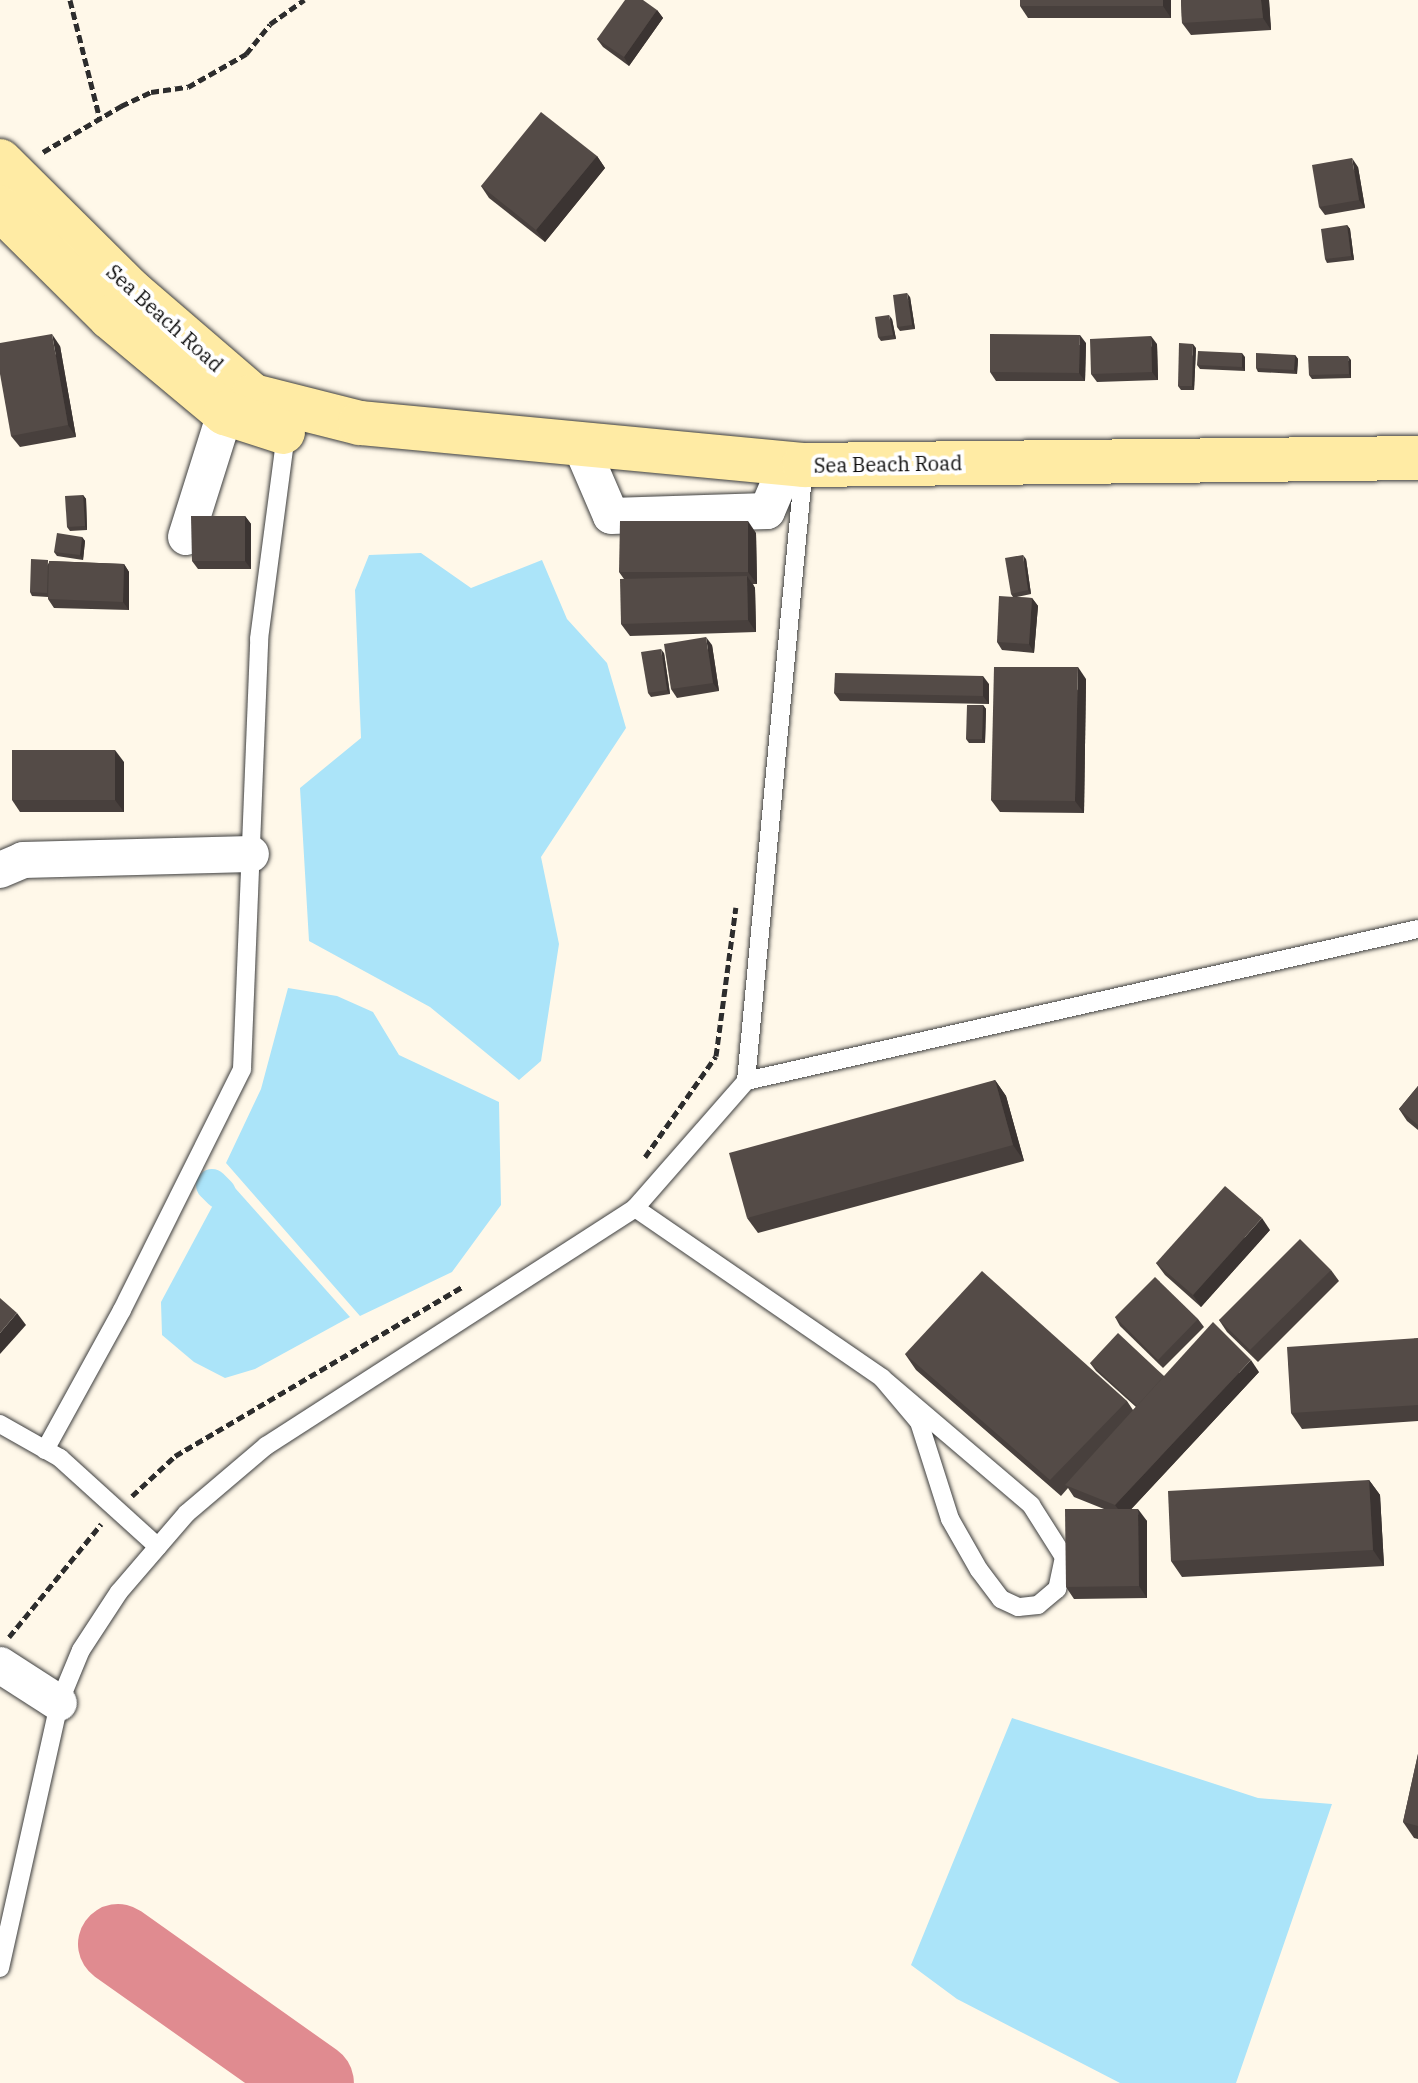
<!DOCTYPE html>
<html>
<head>
<meta charset="utf-8">
<style>
	body { margin:0 }
	#map { position:relative; width:1418px; height:2083px; overflow:hidden; background:#fff8e9; font-family:"IBM Plex Serif",serif }
	div>[style] { position:absolute }
	.water>* { inset:0; background:#abe4f9 }
	.canal>* { height:32px; margin:-16px; padding:0 16px; transform-origin:16px; border-radius:16px; background:#abe4f9 }
	.taxiway>* { height:80px; margin:-40px; padding:0 40px; transform-origin:40px; border-radius:40px; background:#e08b90 }
	.path>* { height:5px; margin-top:-2.5px; transform-origin:0; background:repeating-linear-gradient(90deg,#2d2d2d 0 8px,transparent 0 12px) }
	.roads { filter:drop-shadow(0 0 2px #3e3e3e) drop-shadow(0 0 2px #3e3e3e) }
	.lane>* { height:18px; margin:-9px; padding:0 9px; transform-origin:9px; border-radius:9px; background:#fff }
	.street>* { height:36px; margin:-18px; padding:0 18px; transform-origin:18px; border-radius:18px; background:#fff }
	.secondary>* { height:44px; margin:-22px; padding:0 22px; transform-origin:22px; border-radius:22px; background:#ffeba4 }
	.wall>* { inset:0; background:#48403d }
	.shaded-wall>* { inset:0; background:#3b3432 }
	.building>* { inset:0; background:#544b47 }
	span { translate:-50% -50%; white-space:nowrap; text-align:center; line-height:1.15; -webkit-text-stroke:8px #fff; paint-order:stroke }
	.street-label { font-size:20px; color:#0b0b0b }
</style>
</head>
<body>
<div id="map">
	<div class="water">
		<i style="clip-path:polygon(421px 553px,471px 588px,542px 560px,567px 619px,607px 663px,626px 728px,541px 857px,559px 944px,541px 1061px,519px 1080px,430px 1007px,309px 941px,300px 788px,361px 738px,355px 590px,369px 555px)"></i>
		<i style="clip-path:polygon(288px 988px,337px 996px,373px 1012px,399px 1055px,499px 1102px,501px 1205px,452px 1272px,360px 1316px,226px 1163px,261px 1089px)"></i>
		<i style="clip-path:polygon(227px 1179px,350px 1317px,255px 1369px,225px 1378px,194px 1362px,162px 1335px,161px 1302px)"></i>
		<i style="clip-path:polygon(1012px 1718px,1258px 1798px,1332px 1804px,1236px 2083px,1120px 2083px,957px 1999px,911px 1965px)"></i>
	</div>
	<div class="canal">
		<i style="left:212px;top:1185px;width:11px;rotate:45deg"></i>
	</div>
	<div class="taxiway">
		<i style="left:118px;top:1944px;width:240px;rotate:35.3deg"></i>
	</div>
	<div class="path">
		<i style="left:70px;top:0;width:123px;rotate:75.9deg"></i>
		<i style="left:43px;top:152px;width:91px;rotate:-30.5deg"></i>
		<i style="left:121px;top:106px;width:33px;rotate:-25deg"></i>
		<i style="left:151px;top:92px;width:37px;rotate:-8deg"></i>
		<i style="left:188px;top:87px;width:67px;rotate:-29.6deg"></i>
		<i style="left:246px;top:54px;width:38px;rotate:-51deg"></i>
		<i style="left:270px;top:24px;width:42px;rotate:-35.2deg"></i>
		<i style="left:645px;top:1157px;width:123px;rotate:-54.9deg"></i>
		<i style="left:716px;top:1056px;width:150px;rotate:-82.4deg"></i>
		<i style="left:132px;top:1496px;width:59px;rotate:-42.9deg"></i>
		<i style="left:175px;top:1456px;width:335px;rotate:-30.5deg"></i>
		<i style="left:9px;top:1637px;width:146px;rotate:-50.8deg"></i>
	</div>
	<div class="roads">
		<div class="lane">
			<i style="left:746px;top:1081px;width:619px;rotate:-84.62deg"></i>
			<i style="left:635px;top:1208px;width:300px;rotate:34.5deg"></i>
			<i style="left:882px;top:1378px;width:196px;rotate:40.4deg"></i>
			<i style="left:1031px;top:1505px;width:62px;rotate:57.6deg"></i>
			<i style="left:1064px;top:1557px;width:33px;rotate:102deg"></i>
			<i style="left:1057px;top:1589px;width:25px;rotate:140deg"></i>
			<i style="left:1038px;top:1605px;width:20px;rotate:174deg"></i>
			<i style="left:1018px;top:1607px;width:19px;rotate:-155deg"></i>
			<i style="left:1001px;top:1599px;width:36px;rotate:-127deg"></i>
			<i style="left:979px;top:1570px;width:59px;rotate:-119.6deg"></i>
			<i style="left:950px;top:1519px;width:102px;rotate:-107.7deg"></i>
			<i style="left:919px;top:1422px;width:57px;rotate:-130.1deg"></i>
			<i style="left:0;top:1424px;width:69px;rotate:29.5deg"></i>
			<i style="left:60px;top:1458px;width:132px;rotate:42.2deg"></i>
			<i style="left:45px;top:1450px;width:160px;rotate:-61.2deg"></i>
			<i style="left:122px;top:1310px;width:269px;rotate:-63.5deg"></i>
			<i style="left:242px;top:1069px;width:430px;rotate:-87.7deg"></i>
			<i style="left:259px;top:639px;width:208px;rotate:-82.5deg"></i>
			<i style="left:0;top:1968px;width:271px;rotate:-77.4deg"></i>
			<i style="left:59px;top:1703px;width:57px;rotate:-67.5deg"></i>
			<i style="left:81px;top:1650px;width:69px;rotate:-56.8deg"></i>
			<i style="left:119px;top:1592px;width:104px;rotate:-49.3deg"></i>
			<i style="left:187px;top:1513px;width:104px;rotate:-40.3deg"></i>
			<i style="left:266px;top:1446px;width:439px;rotate:-32.8deg"></i>
			<i style="left:635px;top:1208px;width:169px;rotate:-48.8deg"></i>
			<i style="left:746px;top:1081px;width:689px;rotate:-12.75deg"></i>
		</div>
		<div class="street">
			<i style="left:580px;top:444px;width:78px;rotate:66.7deg"></i>
			<i style="left:611px;top:516px;width:156px;rotate:-1.8deg"></i>
			<i style="left:767px;top:511px;width:51px;rotate:-66.9deg"></i>
			<i style="left:186px;top:537px;width:130px;rotate:-72.5deg"></i>
			<i style="left:0;top:870px;width:25px;rotate:-23deg"></i>
			<i style="left:23px;top:860px;width:228px;rotate:-1.5deg"></i>
			<i style="left:0;top:1665px;width:70px;rotate:32.8deg"></i>
		</div>
		<div class="secondary">
			<i style="left:0;top:161px;width:185px;rotate:44.8deg"></i>
			<i style="left:131px;top:291px;width:161px;rotate:40.7deg"></i>
			<i style="left:253px;top:396px;width:110px;rotate:14.2deg"></i>
			<i style="left:360px;top:423px;width:446px;rotate:5.4deg"></i>
			<i style="left:804px;top:465px;width:614px;rotate:-0.65deg"></i>
			<i style="left:0;top:208px;width:155px;rotate:44.7deg"></i>
			<i style="left:110px;top:317px;width:150px;rotate:39.9deg"></i>
			<i style="left:225px;top:413px;width:61px;rotate:18.1deg"></i>
		</div>
	</div>
	<div class="wall">
		<i style="clip-path:polygon(1171px 0,1171px 18px,1028px 18px,1020px 6px)"></i>
		<i style="clip-path:polygon(1181px 0,1269px 0,1271px 30px,1191px 35px,1182px 23px)"></i>
		<i style="clip-path:polygon(657px 10px,663px 18px,629px 66px,603px 47px,597px 39px)"></i>
		<i style="clip-path:polygon(597px 156px,605px 168px,545px 242px,489px 198px,481px 186px)"></i>
		<i style="clip-path:polygon(1358px 167px,1365px 208px,1325px 215px,1319px 207px)"></i>
		<i style="clip-path:polygon(1347px 225px,1350px 229px,1354px 260px,1327px 263px,1325px 259px)"></i>
		<i style="clip-path:polygon(910px 297px,915px 329px,900px 331px,897px 327px)"></i>
		<i style="clip-path:polygon(892px 319px,896px 339px,881px 341px,878px 337px)"></i>
		<i style="clip-path:polygon(1086px 343px,1085px 381px,996px 381px,990px 372px)"></i>
		<i style="clip-path:polygon(1157px 344px,1158px 380px,1097px 382px,1091px 374px)"></i>
		<i style="clip-path:polygon(60px 346px,76px 437px,20px 447px,11px 436px)"></i>
		<i style="clip-path:polygon(1196px 348px,1194px 390px,1181px 390px,1178px 386px)"></i>
		<i style="clip-path:polygon(1295px 355px,1298px 359px,1297px 374px,1258px 372px,1256px 368px)"></i>
		<i style="clip-path:polygon(1245px 357px,1245px 371px,1200px 369px,1197px 365px)"></i>
		<i style="clip-path:polygon(1351px 360px,1351px 378px,1312px 379px,1309px 375px)"></i>
		<i style="clip-path:polygon(83px 495px,86px 499px,87px 530px,70px 531px,67px 527px)"></i>
		<i style="clip-path:polygon(245px 516px,251px 524px,251px 569px,198px 569px,192px 561px)"></i>
		<i style="clip-path:polygon(756px 533px,757px 584px,753px 584px,755px 588px,756px 632px,630px 636px,621px 624px,624px 579px,619px 572px)"></i>
		<i style="clip-path:polygon(82px 537px,85px 541px,83px 560px,57px 556px,54px 552px)"></i>
		<i style="clip-path:polygon(1026px 559px,1031px 594px,1017px 597px,1032px 598px,1038px 606px,1034px 653px,1002px 650px,997px 642px,1013px 597px,1011px 594px)"></i>
		<i style="clip-path:polygon(50px 561px,124px 564px,129px 572px,129px 610px,54px 608px,48px 599px,48px 597px,32px 596px,30px 592px)"></i>
		<i style="clip-path:polygon(712px 645px,719px 691px,677px 698px,671px 689px)"></i>
		<i style="clip-path:polygon(664px 653px,670px 694px,651px 697px,648px 693px)"></i>
		<i style="clip-path:polygon(1086px 679px,1084px 813px,1000px 812px,991px 800px)"></i>
		<i style="clip-path:polygon(989px 684px,989px 704px,840px 701px,834px 693px)"></i>
		<i style="clip-path:polygon(983px 705px,986px 709px,985px 743px,969px 743px,966px 739px)"></i>
		<i style="clip-path:polygon(124px 762px,124px 812px,20px 812px,12px 800px)"></i>
		<i style="clip-path:polygon(995px 1080px,1006px 1096px,1024px 1161px,758px 1233px,747px 1218px)"></i>
		<i style="clip-path:polygon(1418px 1086px,1418px 1130px,1407px 1121px,1399px 1109px)"></i>
		<i style="clip-path:polygon(1270px 1230px,1201px 1307px,1165px 1275px,1156px 1263px)"></i>
		<i style="clip-path:polygon(1331px 1270px,1339px 1281px,1258px 1362px,1227px 1332px,1219px 1320px)"></i>
		<i style="clip-path:polygon(1115px 1317px,1198px 1319px,1204px 1327px,1163px 1368px,1120px 1326px)"></i>
		<i style="clip-path:polygon(1418px 1338px,1418px 1421px,1302px 1429px,1291px 1413px)"></i>
		<i style="clip-path:polygon(905px 1354px,1127px 1401px,1133px 1410px,1136px 1407px,1096px 1371px,1090px 1363px,1164px 1376px,1259px 1372px,1131px 1509px,1147px 1521px,1147px 1598px,1074px 1599px,1066px 1587px,1104px 1509px,1074px 1497px,1068px 1488px,1061px 1496px,916px 1370px)"></i>
		<i style="clip-path:polygon(1369px 1480px,1380px 1495px,1384px 1566px,1182px 1577px,1171px 1561px)"></i>
		<i style="clip-path:polygon(1418px 1754px,1418px 1839px,1414px 1838px,1403px 1822px)"></i>
	</div>
	<div class="shaded-wall">
		<i style="clip-path:polygon(1163px 0,1171px 0,1171px 18px,1163px 6px)"></i>
		<i style="clip-path:polygon(1261px 0,1269px 0,1271px 30px,1263px 18px)"></i>
		<i style="clip-path:polygon(657px 10px,663px 18px,629px 66px,624px 57px)"></i>
		<i style="clip-path:polygon(597px 156px,605px 168px,545px 242px,536px 230px)"></i>
		<i style="clip-path:polygon(1352px 158px,1358px 167px,1365px 208px,1359px 200px)"></i>
		<i style="clip-path:polygon(1347px 225px,1350px 229px,1354px 260px,1351px 256px)"></i>
		<i style="clip-path:polygon(907px 293px,910px 297px,915px 329px,912px 325px)"></i>
		<i style="clip-path:polygon(889px 315px,892px 319px,896px 339px,893px 335px)"></i>
		<i style="clip-path:polygon(52px 334px,60px 346px,76px 437px,68px 425px)"></i>
		<i style="clip-path:polygon(1080px 335px,1086px 343px,1085px 381px,1079px 373px)"></i>
		<i style="clip-path:polygon(1151px 336px,1157px 344px,1158px 380px,1152px 372px)"></i>
		<i style="clip-path:polygon(1193px 344px,1196px 348px,1194px 390px,1192px 386px)"></i>
		<i style="clip-path:polygon(1242px 353px,1245px 357px,1245px 371px,1242px 367px)"></i>
		<i style="clip-path:polygon(1295px 355px,1298px 359px,1297px 374px,1294px 370px)"></i>
		<i style="clip-path:polygon(1348px 356px,1351px 360px,1351px 378px,1349px 374px)"></i>
		<i style="clip-path:polygon(83px 495px,86px 499px,87px 530px,85px 526px)"></i>
		<i style="clip-path:polygon(245px 516px,251px 524px,251px 569px,245px 561px)"></i>
		<i style="clip-path:polygon(748px 521px,756px 533px,757px 584px,748px 572px)"></i>
		<i style="clip-path:polygon(82px 537px,85px 541px,83px 560px,80px 555px)"></i>
		<i style="clip-path:polygon(1023px 555px,1026px 559px,1031px 594px,1028px 590px)"></i>
		<i style="clip-path:polygon(124px 564px,129px 572px,129px 610px,123px 602px)"></i>
		<i style="clip-path:polygon(747px 576px,755px 588px,756px 632px,748px 620px)"></i>
		<i style="clip-path:polygon(1032px 598px,1038px 606px,1034px 653px,1029px 644px)"></i>
		<i style="clip-path:polygon(706px 637px,712px 645px,719px 691px,713px 683px)"></i>
		<i style="clip-path:polygon(661px 649px,664px 653px,670px 694px,667px 690px)"></i>
		<i style="clip-path:polygon(1078px 667px,1086px 679px,1084px 813px,1075px 801px)"></i>
		<i style="clip-path:polygon(983px 676px,989px 684px,989px 704px,983px 696px)"></i>
		<i style="clip-path:polygon(983px 705px,986px 709px,985px 743px,982px 739px)"></i>
		<i style="clip-path:polygon(115px 750px,124px 762px,124px 812px,115px 800px)"></i>
		<i style="clip-path:polygon(995px 1080px,1006px 1096px,1024px 1161px,1013px 1145px)"></i>
		<i style="clip-path:polygon(1262px 1218px,1270px 1230px,1201px 1307px,1193px 1295px)"></i>
		<i style="clip-path:polygon(17px 1313px,26px 1325px,0 1354px,0 1333px)"></i>
		<i style="clip-path:polygon(1251px 1360px,1259px 1372px,1124px 1517px,1115px 1505px)"></i>
		<i style="clip-path:polygon(1369px 1480px,1380px 1495px,1384px 1566px,1373px 1550px)"></i>
		<i style="clip-path:polygon(1138px 1509px,1147px 1521px,1147px 1598px,1139px 1586px)"></i>
	</div>
	<div class="building">
		<i style="clip-path:polygon(625px 0,643px 0,657px 10px,624px 57px,597px 39px)"></i>
		<i style="clip-path:polygon(1020px 0,1163px 0,1163px 6px,1020px 6px)"></i>
		<i style="clip-path:polygon(1181px 0,1261px 0,1263px 18px,1182px 23px)"></i>
		<i style="clip-path:polygon(541px 112px,597px 156px,536px 230px,481px 186px)"></i>
		<i style="clip-path:polygon(1352px 158px,1359px 200px,1319px 207px,1312px 165px)"></i>
		<i style="clip-path:polygon(1347px 225px,1351px 256px,1325px 259px,1321px 229px)"></i>
		<i style="clip-path:polygon(907px 293px,912px 325px,897px 327px,893px 295px)"></i>
		<i style="clip-path:polygon(889px 315px,893px 335px,878px 337px,875px 317px)"></i>
		<i style="clip-path:polygon(52px 334px,68px 425px,11px 436px,0 374px,0 343px)"></i>
		<i style="clip-path:polygon(990px 334px,1080px 335px,1079px 373px,990px 372px)"></i>
		<i style="clip-path:polygon(1151px 336px,1152px 372px,1091px 374px,1090px 339px)"></i>
		<i style="clip-path:polygon(1179px 343px,1193px 344px,1192px 386px,1178px 386px)"></i>
		<i style="clip-path:polygon(1198px 351px,1242px 353px,1242px 367px,1197px 365px)"></i>
		<i style="clip-path:polygon(1256px 353px,1295px 355px,1294px 370px,1256px 368px)"></i>
		<i style="clip-path:polygon(1308px 356px,1348px 356px,1349px 374px,1309px 375px)"></i>
		<i style="clip-path:polygon(83px 495px,85px 526px,67px 527px,65px 496px)"></i>
		<i style="clip-path:polygon(191px 516px,245px 516px,245px 561px,192px 561px)"></i>
		<i style="clip-path:polygon(620px 521px,748px 521px,748px 572px,619px 572px)"></i>
		<i style="clip-path:polygon(57px 533px,82px 537px,80px 555px,54px 552px)"></i>
		<i style="clip-path:polygon(1023px 555px,1028px 590px,1011px 594px,1005px 558px)"></i>
		<i style="clip-path:polygon(31px 559px,48px 560px,47px 593px,30px 592px)"></i>
		<i style="clip-path:polygon(49px 561px,124px 564px,123px 602px,48px 599px)"></i>
		<i style="clip-path:polygon(747px 576px,748px 620px,621px 624px,620px 579px)"></i>
		<i style="clip-path:polygon(999px 596px,1032px 598px,1029px 644px,997px 642px)"></i>
		<i style="clip-path:polygon(706px 637px,713px 683px,671px 689px,664px 644px)"></i>
		<i style="clip-path:polygon(661px 649px,667px 690px,648px 693px,641px 652px)"></i>
		<i style="clip-path:polygon(994px 667px,1078px 667px,1075px 801px,991px 800px)"></i>
		<i style="clip-path:polygon(835px 673px,983px 676px,983px 696px,834px 693px)"></i>
		<i style="clip-path:polygon(967px 705px,983px 705px,982px 739px,966px 739px)"></i>
		<i style="clip-path:polygon(12px 750px,115px 750px,115px 800px,12px 800px)"></i>
		<i style="clip-path:polygon(995px 1080px,1013px 1145px,747px 1218px,729px 1153px)"></i>
		<i style="clip-path:polygon(1418px 1086px,1418px 1125px,1399px 1109px)"></i>
		<i style="clip-path:polygon(1225px 1186px,1262px 1218px,1193px 1295px,1156px 1263px)"></i>
		<i style="clip-path:polygon(1300px 1239px,1331px 1270px,1250px 1350px,1219px 1320px)"></i>
		<i style="clip-path:polygon(982px 1271px,1127px 1401px,1050px 1480px,905px 1354px)"></i>
		<i style="clip-path:polygon(1155px 1277px,1198px 1319px,1158px 1360px,1115px 1317px)"></i>
		<i style="clip-path:polygon(0 1298px,17px 1313px,0 1333px)"></i>
		<i style="clip-path:polygon(1213px 1322px,1251px 1360px,1115px 1505px,1065px 1485px)"></i>
		<i style="clip-path:polygon(1118px 1333px,1164px 1376px,1137px 1406px,1090px 1363px)"></i>
		<i style="clip-path:polygon(1418px 1338px,1418px 1405px,1291px 1413px,1287px 1347px)"></i>
		<i style="clip-path:polygon(1369px 1480px,1373px 1550px,1171px 1561px,1168px 1491px)"></i>
		<i style="clip-path:polygon(1065px 1509px,1138px 1509px,1139px 1586px,1066px 1587px)"></i>
		<i style="clip-path:polygon(1418px 1754px,1418px 1826px,1403px 1822px)"></i>
	</div>
	<div class="street-label">
		<span style="left:165px;top:318px;rotate:42deg">Sea Beach Road</span>
		<span style="left:888px;top:464px;rotate:-1deg">Sea Beach Road</span>
	</div>
</div>
</body>
</html>
